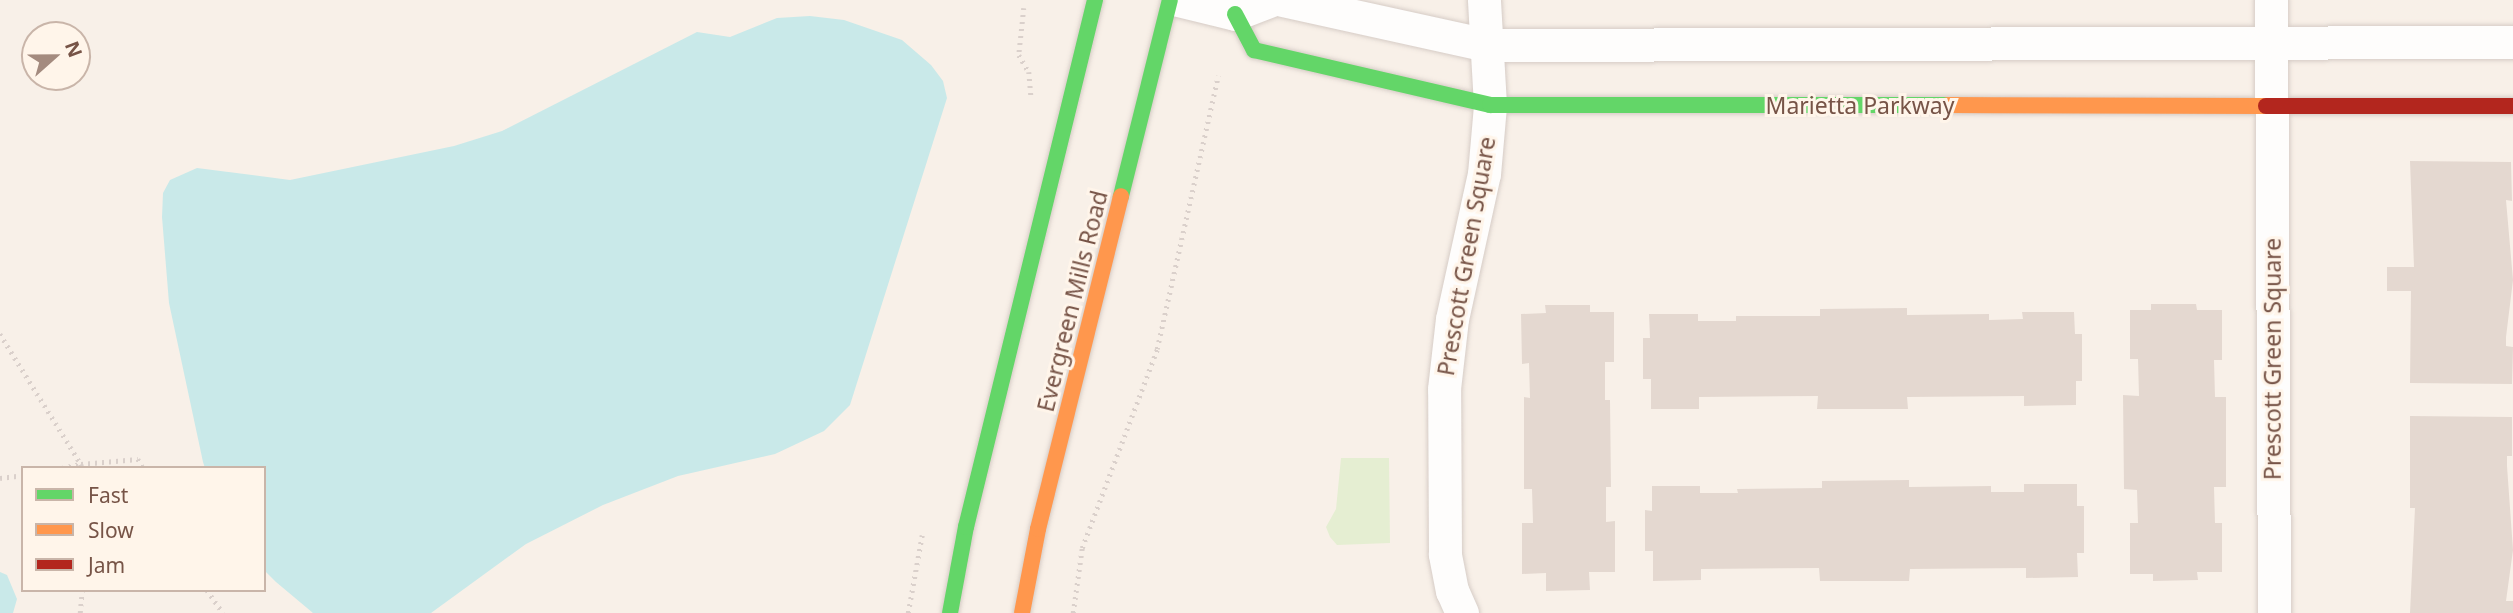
<!DOCTYPE html>
<html>
<head>
<meta charset="utf-8">
<style>
	body { margin:0 }
	#map { position:relative; width:2513px; height:613px; overflow:hidden; background:#f8f0e8; font-family:"Noto Sans",sans-serif }
	div>[style] { position:absolute }
	.green>* { inset:0; background:#e5eed2 }
	.water>* { inset:0; background:#c9e9e9 }
	.building>* { inset:0; background:#e4d8d0 }
	.path>* { height:4.5px; margin-top:-2.25px; transform-origin:0; background:repeating-linear-gradient(90deg,#dad0cb 0 2px,transparent 0 7px) }
	.roads { filter:drop-shadow(0 0 2px #d6ccc6) drop-shadow(0 0 2px #d6ccc6) }
	.street>* { height:33px; margin:-16.5px; padding:0 16.5px; transform-origin:16.5px; border-radius:16.5px; background:#fefdfc }
	.fast>* { height:16px; margin:-8px; padding:0 8px; transform-origin:8px; border-radius:8px; background:#63d668 }
	.slow>* { height:16px; margin:-8px; padding:0 8px; transform-origin:8px; border-radius:8px; background:#ff974d }
	.jam>* { height:16px; margin:-8px; padding:0 8px; transform-origin:8px; border-radius:8px; background:#b3261e }
	span { translate:-50% -50%; white-space:nowrap; text-align:center; line-height:1.15; -webkit-text-stroke:6px #fff5ea; paint-order:stroke }
	.street-label { font-size:23px; color:#775447 }
	.legend { position:absolute; left:21px; top:466px; width:245px; height:126px; box-sizing:border-box; background:#fff5ea; border:2px solid #c9b5a9; margin:0; padding:9px 12px; list-style:none; font-size:21px; color:#775447 }
	.legend li { display:flex; align-items:center; gap:14px; height:35px }
	.legend b { width:35px; border:2px solid #c9b5a9 }
	.north { position:absolute; left:21px; top:21px; width:70px; height:70px; box-sizing:border-box; background:#fff5ea; border:2px solid #c9b5a9; border-radius:50%; rotate:69deg; font-size:19px; font-weight:700; line-height:28px; text-align:center; color:#775447 }
	.north::after { content:''; display:block; margin:auto; width:24px; height:32px; background:#a48b7f; clip-path:polygon(50% 0,100% 100%,50% 72%,0 100%) }
</style>
</head>
<body>
<div id="map">
	<div class="green">
		<i style="clip-path:polygon(1341px 458px,1389px 458px,1390px 543px,1337px 545px,1330px 537px,1326px 527px,1336px 509px)"></i>
	</div>
	<div class="water">
		<i style="clip-path:polygon(810px 16px,844px 20px,902px 40px,931px 65px,943px 81px,947px 98px,850px 405px,824px 431px,775px 454px,678px 476px,603px 505px,526px 544px,431px 613px,313px 613px,276px 582px,264px 570px,264px 468px,205px 468px,203px 462px,169px 303px,162px 217px,163px 193px,170px 180px,197px 168px,290px 180px,454px 146px,502px 131px,697px 32px,730px 37px,777px 18px)"></i>
		<i style="clip-path:polygon(0 572px,7px 575px,17px 599px,13px 613px,0 613px)"></i>
	</div>
	<div class="building">
		<i style="clip-path:polygon(2410px 161px,2511px 162px,2512px 201px,2506px 200px,2513px 280px,2506px 337px,2506px 346px,2513px 347px,2512px 384px,2410px 383px,2411px 291px,2387px 291px,2387px 267px,2414px 267px)"></i>
		<i style="clip-path:polygon(2151px 304px,2196px 304px,2197px 310px,2222px 310px,2222px 360px,2214px 360px,2215px 397px,2226px 397px,2226px 487px,2214px 487px,2215px 523px,2222px 523px,2222px 572px,2197px 572px,2198px 580px,2153px 581px,2153px 574px,2130px 574px,2130px 523px,2138px 523px,2137px 490px,2124px 489px,2123px 395px,2139px 396px,2138px 359px,2130px 359px,2130px 310px,2151px 310px)"></i>
		<i style="clip-path:polygon(1545px 305px,1590px 305px,1590px 312px,1614px 312px,1614px 362px,1605px 362px,1605px 400px,1610px 400px,1611px 487px,1606px 487px,1606px 522px,1615px 521px,1615px 572px,1589px 572px,1590px 590px,1546px 591px,1546px 573px,1522px 574px,1522px 523px,1533px 523px,1532px 489px,1524px 489px,1524px 397px,1530px 398px,1529px 363px,1522px 364px,1521px 314px,1546px 313px)"></i>
		<i style="clip-path:polygon(1907px 308px,1907px 315px,1989px 314px,1989px 320px,2023px 319px,2022px 312px,2074px 312px,2075px 334px,2082px 334px,2082px 381px,2076px 381px,2076px 405px,2024px 406px,2024px 396px,1907px 397px,1908px 409px,1817px 409px,1818px 396px,1699px 397px,1699px 409px,1651px 409px,1651px 379px,1643px 379px,1643px 338px,1650px 338px,1649px 314px,1698px 314px,1698px 321px,1736px 321px,1736px 316px,1820px 316px,1820px 309px)"></i>
		<i style="clip-path:polygon(2410px 416px,2512px 417px,2512px 456px,2507px 456px,2507px 466px,2513px 550px,2506px 601px,2513px 601px,2513px 613px,2410px 613px,2415px 508px,2410px 508px)"></i>
		<i style="clip-path:polygon(1909px 480px,1909px 487px,1991px 486px,1991px 492px,2024px 492px,2024px 484px,2077px 484px,2077px 506px,2084px 506px,2084px 553px,2077px 553px,2078px 577px,2026px 578px,2026px 568px,1910px 569px,1909px 581px,1820px 581px,1819px 568px,1701px 569px,1701px 580px,1653px 581px,1653px 551px,1645px 551px,1645px 510px,1652px 511px,1652px 486px,1700px 486px,1700px 493px,1738px 493px,1737px 489px,1822px 488px,1822px 481px)"></i>
	</div>
	<div class="path">
		<i style="left:1024px;top:8px;width:47px;rotate:96.1deg"></i>
		<i style="left:1019px;top:55px;width:20px;rotate:60deg"></i>
		<i style="left:1029px;top:72px;width:23px;rotate:85deg"></i>
		<i style="left:0;top:334px;width:153px;rotate:58.1deg"></i>
		<i style="left:81px;top:464px;width:57px;rotate:-5deg"></i>
		<i style="left:138px;top:459px;width:10px;rotate:61deg"></i>
		<i style="left:62px;top:468px;width:19px;rotate:-12deg"></i>
		<i style="left:81px;top:464px;width:4px;rotate:76deg"></i>
		<i style="left:0;top:478px;width:23px;rotate:-7deg"></i>
		<i style="left:207px;top:590px;width:28px;rotate:55deg"></i>
		<i style="left:80px;top:613px;width:23px;rotate:-85deg"></i>
		<i style="left:908px;top:613px;width:79px;rotate:-79.8deg"></i>
		<i style="left:1073px;top:613px;width:66px;rotate:-82.1deg"></i>
		<i style="left:1082px;top:548px;width:213px;rotate:-69.3deg"></i>
		<i style="left:1157px;top:349px;width:280px;rotate:-77.4deg"></i>
	</div>
	<div class="roads">
		<div class="street">
			<i style="left:1178px;top:0;width:59px;rotate:13.8deg"></i>
			<i style="left:1235px;top:14px;width:39px;rotate:-21deg"></i>
			<i style="left:1282px;top:0;width:209px;rotate:12.4deg"></i>
			<i style="left:1486px;top:45px;width:1027px;rotate:-0.17deg"></i>
			<i style="left:2271px;top:0;width:613px;rotate:89.72deg"></i>
			<i style="left:1462px;top:613px;width:24px;rotate:-114deg"></i>
			<i style="left:1452px;top:591px;width:38px;rotate:-101deg"></i>
			<i style="left:1445px;top:554px;width:165px;rotate:-90.3deg"></i>
			<i style="left:1444px;top:389px;width:70px;rotate:-83.5deg"></i>
			<i style="left:1452px;top:319px;width:148px;rotate:-77.6deg"></i>
			<i style="left:1484px;top:174px;width:69px;rotate:-85deg"></i>
			<i style="left:1490px;top:105px;width:105px;rotate:-93.3deg"></i>
		</div>
		<div class="fast">
			<i style="left:1235px;top:14px;width:41px;rotate:62.2deg"></i>
			<i style="left:1254px;top:50px;width:242px;rotate:13.1deg"></i>
			<i style="left:1490px;top:105px;width:458px"></i>
			<i style="left:1121px;top:196px;width:202px;rotate:-76deg"></i>
			<i style="left:950px;top:613px;width:87px;rotate:-79.5deg"></i>
			<i style="left:966px;top:527px;width:543px;rotate:-76.25deg"></i>
		</div>
		<div class="slow">
			<i style="left:1948px;top:105px;width:318px;rotate:0.2deg"></i>
			<i style="left:1022px;top:613px;width:86px;rotate:-79.2deg"></i>
			<i style="left:1038px;top:529px;width:343px;rotate:-76deg"></i>
		</div>
		<div class="jam">
			<i style="left:2266px;top:106px;width:247px"></i>
		</div>
	</div>
	<div class="street-label">
		<span style="left:1860px;top:105px">Marietta Parkway</span>
		<span style="left:1466px;top:256px;rotate:-80deg">Prescott Green Square</span>
		<span style="left:1072px;top:301px;rotate:-76deg">Evergreen Mills Road</span>
		<span style="left:2272px;top:359px;rotate:-90deg">Prescott Green Square</span>
	</div>
	<ul class="legend">
	<li><b style="height:9px;background:#63d668"></b>Fast</li>
	<li><b style="height:9px;background:#ff974d"></b>Slow</li>
	<li><b style="height:9px;background:#b3261e"></b>Jam</li>
	</ul>
	<div class="north">N</div>
</div>
</body>
</html>
